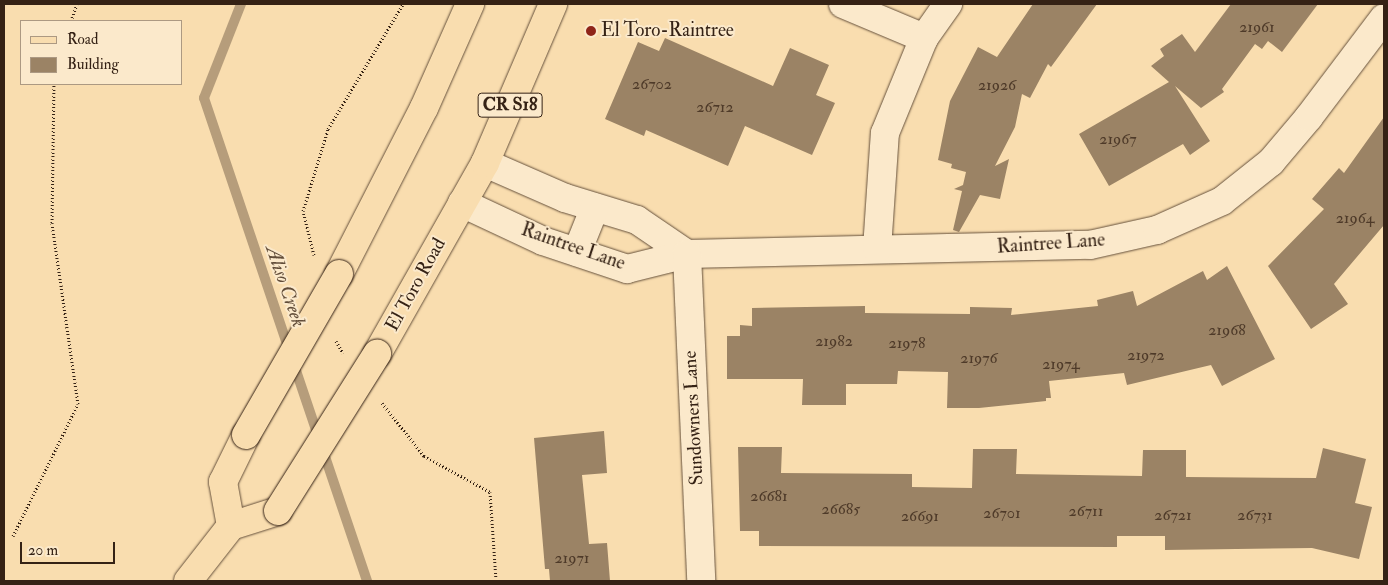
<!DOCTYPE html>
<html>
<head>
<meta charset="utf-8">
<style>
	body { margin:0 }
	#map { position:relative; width:1388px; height:585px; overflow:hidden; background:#f9ddaf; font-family:"IM FELL Double Pica",serif }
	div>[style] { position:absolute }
	.stream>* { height:10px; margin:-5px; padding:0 5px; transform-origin:5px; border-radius:5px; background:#b69d7b }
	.building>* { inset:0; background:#9b8365 }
	.path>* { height:3px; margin-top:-1.5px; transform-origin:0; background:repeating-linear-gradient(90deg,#352215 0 1px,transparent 0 3.5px) }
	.roads { filter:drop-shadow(0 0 1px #66513c) drop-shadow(0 0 1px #66513c) }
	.minor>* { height:28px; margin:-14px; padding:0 14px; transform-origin:14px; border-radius:14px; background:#fbe9cb }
	.major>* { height:28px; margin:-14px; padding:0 14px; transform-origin:14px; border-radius:14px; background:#f9ddaf }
	.bridges { filter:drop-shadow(0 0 1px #352215) drop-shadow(0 0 1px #352215) }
	.major-bridge>* { height:28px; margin:-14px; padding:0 14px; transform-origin:14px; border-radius:14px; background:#f9ddaf }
	.dots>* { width:14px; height:14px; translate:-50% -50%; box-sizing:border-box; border:2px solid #fbe9cb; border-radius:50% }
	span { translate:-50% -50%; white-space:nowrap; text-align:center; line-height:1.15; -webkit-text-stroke:4px #fbe9cb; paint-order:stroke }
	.number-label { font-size:16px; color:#4e3a29 }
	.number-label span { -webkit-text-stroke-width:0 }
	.shield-label span { padding:1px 4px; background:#fbe9cb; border:1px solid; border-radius:4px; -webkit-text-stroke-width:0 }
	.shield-label { font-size:18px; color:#352215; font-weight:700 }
	.poi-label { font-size:19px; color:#352215 }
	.left { translate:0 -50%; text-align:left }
	.street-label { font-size:19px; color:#352215 }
	.water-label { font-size:20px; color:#624d39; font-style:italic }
	.frame { position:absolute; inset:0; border:5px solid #352215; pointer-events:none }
	.legend { position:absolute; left:20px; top:20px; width:162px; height:65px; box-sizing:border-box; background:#fbe9cb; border:1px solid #ac9982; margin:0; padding:6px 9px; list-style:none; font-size:15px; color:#352215 }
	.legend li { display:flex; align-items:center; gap:10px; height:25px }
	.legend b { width:25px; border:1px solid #ac9982 }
	.scale { position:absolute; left:20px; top:542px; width:95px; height:22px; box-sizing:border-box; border:2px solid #352215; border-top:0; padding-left:6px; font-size:15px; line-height:18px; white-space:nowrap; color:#352215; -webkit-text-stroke:4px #fbe9cb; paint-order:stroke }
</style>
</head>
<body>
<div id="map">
	<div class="stream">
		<i style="left:241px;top:4px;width:101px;rotate:111.5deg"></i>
		<i style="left:204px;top:98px;width:510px;rotate:71.35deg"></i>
	</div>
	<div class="building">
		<i style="clip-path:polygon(1033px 4px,1097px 4px,1051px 67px,1048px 64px,1030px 98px,1022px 94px,1015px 127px,995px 166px,1009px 159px,1000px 199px,980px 195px,959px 232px,953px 230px,962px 191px,954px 189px,963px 185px,966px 172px,951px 168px,952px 164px,938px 160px,950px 101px,978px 47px,997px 57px)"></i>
		<i style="clip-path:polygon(1231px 4px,1318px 4px,1282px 52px,1268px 41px,1262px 49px,1255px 44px,1222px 89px,1224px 92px,1201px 108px,1175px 86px,1210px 141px,1190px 155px,1183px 144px,1109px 186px,1079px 134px,1169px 82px,1151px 66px,1164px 56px,1160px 49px,1182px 34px,1195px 52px)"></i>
		<i style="clip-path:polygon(665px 38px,773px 86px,790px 48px,829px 65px,816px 95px,835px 103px,812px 155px,745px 126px,728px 166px,646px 130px,644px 136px,605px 119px,638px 42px,659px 51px)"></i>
		<i style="clip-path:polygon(1384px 117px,1384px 225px,1334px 284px,1348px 304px,1311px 329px,1268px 266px,1324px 209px,1312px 199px,1339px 168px,1344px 173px)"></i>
		<i style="clip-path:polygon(1227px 266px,1275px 359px,1222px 386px,1211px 365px,1127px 385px,1124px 373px,1049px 381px,1051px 398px,1046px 398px,1046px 401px,979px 408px,947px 408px,948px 372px,898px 371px,897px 384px,846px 384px,846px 405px,802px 405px,803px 379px,727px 379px,727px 336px,740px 336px,740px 325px,752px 326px,752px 308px,865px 306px,865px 313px,970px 314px,970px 307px,1012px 308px,1011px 315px,1098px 306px,1097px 300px,1133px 291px,1137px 306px,1203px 271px,1207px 280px)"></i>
		<i style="clip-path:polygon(604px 431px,607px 473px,582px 475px,589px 544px,607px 543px,610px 581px,550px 581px,549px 569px,545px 569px,534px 438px)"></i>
		<i style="clip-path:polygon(738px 447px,782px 447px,781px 473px,912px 474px,912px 487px,972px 488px,973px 449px,1017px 449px,1016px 474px,1142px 476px,1143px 450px,1186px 450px,1186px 477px,1316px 478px,1323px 448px,1366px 459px,1355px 503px,1372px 507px,1359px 559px,1312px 548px,1165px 550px,1165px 536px,1117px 536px,1117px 547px,759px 546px,759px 531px,740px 531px)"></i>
	</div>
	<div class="path">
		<i style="left:71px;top:21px;width:18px;rotate:-71deg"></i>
		<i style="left:314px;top:255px;width:45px;rotate:-104deg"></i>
		<i style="left:303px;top:211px;width:86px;rotate:-73deg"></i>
		<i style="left:328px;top:129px;width:146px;rotate:-59deg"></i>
		<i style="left:336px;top:341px;width:14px;rotate:60deg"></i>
		<i style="left:382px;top:403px;width:68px;rotate:51.6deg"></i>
		<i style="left:424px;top:456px;width:75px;rotate:28.6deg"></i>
		<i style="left:490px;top:492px;width:89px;rotate:86.1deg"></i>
		<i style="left:13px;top:536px;width:147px;rotate:-63.8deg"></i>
		<i style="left:78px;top:404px;width:183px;rotate:-98.2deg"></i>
		<i style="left:52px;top:223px;width:139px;rotate:-89.2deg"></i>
	</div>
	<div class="roads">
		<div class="minor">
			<i style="left:843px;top:4px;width:88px;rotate:22.8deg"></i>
			<i style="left:485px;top:163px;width:87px;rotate:23.6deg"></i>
			<i style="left:565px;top:198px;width:75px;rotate:17deg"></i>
			<i style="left:637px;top:220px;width:60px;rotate:34.2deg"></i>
			<i style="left:462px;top:203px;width:89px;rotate:25.1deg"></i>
			<i style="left:543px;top:241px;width:89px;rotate:18.4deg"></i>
			<i style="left:627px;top:269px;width:62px;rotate:-14deg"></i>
			<i style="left:687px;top:254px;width:403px;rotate:-1.3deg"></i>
			<i style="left:1090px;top:245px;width:69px;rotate:-12.6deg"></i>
			<i style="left:1157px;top:230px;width:71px;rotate:-24deg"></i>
			<i style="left:1222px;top:201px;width:63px;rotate:-38.5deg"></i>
			<i style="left:1271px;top:162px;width:59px;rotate:-49.8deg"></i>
			<i style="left:1309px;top:117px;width:124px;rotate:-52.9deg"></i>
			<i style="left:877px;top:249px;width:116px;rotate:-86.1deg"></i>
			<i style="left:885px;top:133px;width:103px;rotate:-67.7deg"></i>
			<i style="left:924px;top:38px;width:42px;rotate:-54.8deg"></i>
			<i style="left:577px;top:252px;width:48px;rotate:-68.2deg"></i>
			<i style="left:687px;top:254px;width:327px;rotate:87.5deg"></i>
		</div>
		<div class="major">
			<i style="left:339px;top:274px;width:186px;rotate:-62.9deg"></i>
			<i style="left:424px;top:108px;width:114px;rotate:-66.1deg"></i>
			<i style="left:377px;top:354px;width:219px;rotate:-60.5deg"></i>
			<i style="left:485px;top:163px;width:173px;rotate:-66.8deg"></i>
			<i style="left:231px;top:526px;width:45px;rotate:-100.3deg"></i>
			<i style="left:223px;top:482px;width:52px;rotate:-63.9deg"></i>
			<i style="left:188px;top:581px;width:70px;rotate:-52deg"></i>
			<i style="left:231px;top:526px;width:49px;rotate:-17.7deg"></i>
		</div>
	</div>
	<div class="bridges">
		<div class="major-bridge">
			<i style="left:246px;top:435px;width:186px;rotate:-60deg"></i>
			<i style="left:278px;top:511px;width:186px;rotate:-57.8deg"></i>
		</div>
	</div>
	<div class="dots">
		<i style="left:591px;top:31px;background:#8f2418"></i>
	</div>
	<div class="number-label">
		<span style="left:1257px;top:27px">21961</span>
		<span style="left:652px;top:84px">26702</span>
		<span style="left:997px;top:85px">21926</span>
		<span style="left:715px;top:107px">26712</span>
		<span style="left:1118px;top:139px">21967</span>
		<span style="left:1355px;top:218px">21964</span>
		<span style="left:1227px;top:330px">21968</span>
		<span style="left:834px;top:341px">21982</span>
		<span style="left:907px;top:343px">21978</span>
		<span style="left:1146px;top:355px">21972</span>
		<span style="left:979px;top:358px">21976</span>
		<span style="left:1061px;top:364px">21974</span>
		<span style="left:769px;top:496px">26681</span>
		<span style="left:841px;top:509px">26685</span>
		<span style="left:1086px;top:511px">26711</span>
		<span style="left:1002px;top:513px">26701</span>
		<span style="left:1173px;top:515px">26721</span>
		<span style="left:1255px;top:515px">26731</span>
		<span style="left:920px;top:516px">26691</span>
		<span style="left:572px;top:558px">21971</span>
	</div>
	<div class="shield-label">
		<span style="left:510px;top:105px">CR S18</span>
	</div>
	<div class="poi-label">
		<span class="left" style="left:601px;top:31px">El Toro-Raintree</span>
	</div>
	<div class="street-label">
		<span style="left:1051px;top:244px;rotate:-4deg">Raintree Lane</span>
		<span style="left:573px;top:247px;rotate:19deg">Raintree Lane</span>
		<span style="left:416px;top:285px;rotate:-61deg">El Toro Road</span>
		<span style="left:694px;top:418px;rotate:-93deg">Sundowners Lane</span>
	</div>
	<div class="water-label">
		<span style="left:286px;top:286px;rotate:71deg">Aliso Creek</span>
	</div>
	<div class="frame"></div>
	<ul class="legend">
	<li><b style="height:6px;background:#f9ddaf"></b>Road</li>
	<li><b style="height:14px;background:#9b8365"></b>Building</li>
	</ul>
	<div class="scale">20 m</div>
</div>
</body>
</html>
